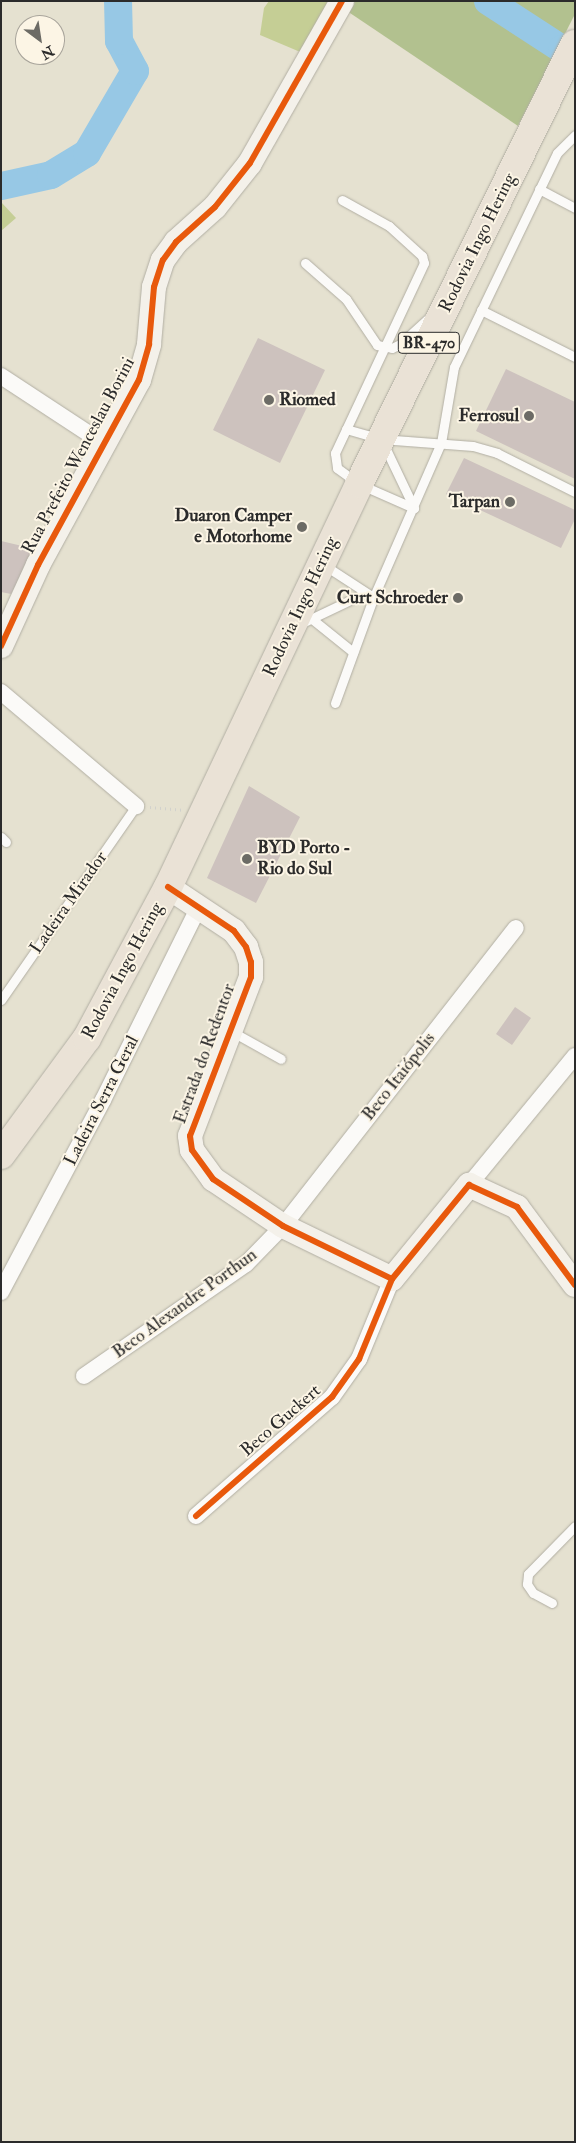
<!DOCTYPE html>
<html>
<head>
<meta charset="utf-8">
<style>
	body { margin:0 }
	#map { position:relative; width:576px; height:2143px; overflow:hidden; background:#e5e1d0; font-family:"IM FELL Double Pica",serif }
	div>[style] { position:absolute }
	.green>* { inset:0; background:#c5ce95 }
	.forest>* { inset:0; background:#b2c18f }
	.river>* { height:28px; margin:-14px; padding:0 14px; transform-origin:14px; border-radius:14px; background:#97c8e5 }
	.building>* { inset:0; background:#cdc2be }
	.path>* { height:2.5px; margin-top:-1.25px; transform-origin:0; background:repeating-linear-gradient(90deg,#d1d1cd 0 1px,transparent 0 5px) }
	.roads { filter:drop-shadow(0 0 1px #b1aea3) drop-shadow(0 0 1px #b1aea3) }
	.lane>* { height:9px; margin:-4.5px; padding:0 4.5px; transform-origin:4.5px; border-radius:4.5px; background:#fbfaf8 }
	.street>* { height:16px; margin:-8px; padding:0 8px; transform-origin:8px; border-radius:8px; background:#fbfaf8 }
	.secondary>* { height:24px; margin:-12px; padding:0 12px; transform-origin:12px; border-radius:12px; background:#f4f1ea }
	.highway>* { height:28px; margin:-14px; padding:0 14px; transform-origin:14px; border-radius:14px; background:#eae2d6 }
	.cycleway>* { height:6px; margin:-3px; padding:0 3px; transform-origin:3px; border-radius:3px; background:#e8590c }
	.dots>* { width:14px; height:14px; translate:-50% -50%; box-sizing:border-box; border:2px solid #fcf5e5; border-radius:50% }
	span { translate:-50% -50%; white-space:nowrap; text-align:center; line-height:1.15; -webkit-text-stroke:4px #fcf5e5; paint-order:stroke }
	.shield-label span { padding:1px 4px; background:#fcf5e5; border:1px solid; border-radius:4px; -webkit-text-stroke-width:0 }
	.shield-label { font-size:16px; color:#2b2b2b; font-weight:700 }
	.street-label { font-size:18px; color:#2b2b2b }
	.poi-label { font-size:18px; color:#2b2b2b; font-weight:700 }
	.left { translate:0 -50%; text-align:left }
	.right { translate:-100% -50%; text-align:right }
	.frame { position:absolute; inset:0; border:2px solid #2b2b2b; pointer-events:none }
	.north { position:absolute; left:15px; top:15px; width:50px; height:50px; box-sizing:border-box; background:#fcf5e5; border:1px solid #a8a49b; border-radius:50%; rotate:149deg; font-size:14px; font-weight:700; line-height:20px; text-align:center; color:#2b2b2b }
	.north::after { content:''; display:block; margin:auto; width:18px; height:22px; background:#6c6b65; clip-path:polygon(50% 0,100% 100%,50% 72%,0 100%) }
</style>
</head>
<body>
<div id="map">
	<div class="green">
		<i style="clip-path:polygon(269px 1px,329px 1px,305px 54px,260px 35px,264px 8px)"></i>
		<i style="clip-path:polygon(1px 202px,16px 218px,1px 231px)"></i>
	</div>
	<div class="forest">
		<i style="clip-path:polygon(353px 1px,575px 1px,575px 14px,518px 126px,347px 11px)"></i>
	</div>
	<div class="river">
		<i style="left:488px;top:1px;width:88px;rotate:33deg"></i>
		<i style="left:562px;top:49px;width:14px;rotate:21deg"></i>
		<i style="left:1px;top:186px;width:51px;rotate:-12.4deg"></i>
		<i style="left:51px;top:175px;width:42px;rotate:-31.4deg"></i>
		<i style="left:87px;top:153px;width:95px;rotate:-59.7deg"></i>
		<i style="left:135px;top:71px;width:34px;rotate:-118deg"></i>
		<i style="left:119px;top:41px;width:40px;rotate:-91.4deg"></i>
	</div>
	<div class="building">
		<i style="clip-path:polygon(258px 338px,325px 370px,280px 463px,213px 430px)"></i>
		<i style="clip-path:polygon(506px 369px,575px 402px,575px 479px,476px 431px)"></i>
		<i style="clip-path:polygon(464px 458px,575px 510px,575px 519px,561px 548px,446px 494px)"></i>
		<i style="clip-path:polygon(1px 541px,35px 549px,11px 594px,1px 592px)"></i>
		<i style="clip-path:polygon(249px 786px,300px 817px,256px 903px,207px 878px)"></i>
		<i style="clip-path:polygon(515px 1007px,531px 1018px,512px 1045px,496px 1034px)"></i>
	</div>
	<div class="path">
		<i style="left:150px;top:807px;width:32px;rotate:5deg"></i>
	</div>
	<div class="roads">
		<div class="lane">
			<i style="left:539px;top:189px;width:41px;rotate:27.8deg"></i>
			<i style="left:342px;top:200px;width:54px;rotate:29deg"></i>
			<i style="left:389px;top:226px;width:45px;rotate:42.3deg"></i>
			<i style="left:422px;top:256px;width:7px;rotate:74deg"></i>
			<i style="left:424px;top:263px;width:210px;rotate:115.1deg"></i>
			<i style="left:335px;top:453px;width:15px;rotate:82deg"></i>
			<i style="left:337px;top:468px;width:27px;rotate:36deg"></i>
			<i style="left:359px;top:484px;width:60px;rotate:23.6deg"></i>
			<i style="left:305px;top:263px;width:55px;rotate:41.3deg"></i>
			<i style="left:346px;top:299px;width:55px;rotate:56deg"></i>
			<i style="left:377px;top:345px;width:15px;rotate:11deg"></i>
			<i style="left:392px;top:348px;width:9px;rotate:-27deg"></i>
			<i style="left:400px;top:344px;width:43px;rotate:-42.2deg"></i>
			<i style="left:481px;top:310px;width:105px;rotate:26.6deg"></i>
			<i style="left:346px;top:429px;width:36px;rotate:16deg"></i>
			<i style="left:381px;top:439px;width:92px;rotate:4.4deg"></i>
			<i style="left:473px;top:446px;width:25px;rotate:16deg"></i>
			<i style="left:497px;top:453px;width:87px;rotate:26.6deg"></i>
			<i style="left:384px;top:445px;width:70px;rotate:64.5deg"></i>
			<i style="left:324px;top:565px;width:55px;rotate:33.1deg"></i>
			<i style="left:312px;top:619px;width:53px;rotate:38.8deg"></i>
			<i style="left:300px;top:624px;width:72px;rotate:-25.5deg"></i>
			<i style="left:335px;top:703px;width:114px;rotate:-70deg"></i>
			<i style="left:374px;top:596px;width:167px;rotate:-66.4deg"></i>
			<i style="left:441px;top:443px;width:77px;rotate:-80.3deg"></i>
			<i style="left:454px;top:367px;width:237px;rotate:-64.3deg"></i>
			<i style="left:557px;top:153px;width:25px;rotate:-45deg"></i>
			<i style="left:1px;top:837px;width:7px;rotate:45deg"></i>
			<i style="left:1px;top:1000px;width:236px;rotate:-55.2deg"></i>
			<i style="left:231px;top:1031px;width:57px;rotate:29.2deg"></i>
			<i style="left:552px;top:1603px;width:21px;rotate:-152deg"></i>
			<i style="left:533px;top:1593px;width:11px;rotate:-124deg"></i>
			<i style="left:527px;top:1584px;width:10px;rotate:-84deg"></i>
			<i style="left:528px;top:1574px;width:67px;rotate:-45.6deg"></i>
		</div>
		<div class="street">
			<i style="left:1px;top:376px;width:122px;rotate:33.3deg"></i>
			<i style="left:1px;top:692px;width:177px;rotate:40.2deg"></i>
			<i style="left:469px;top:1185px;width:167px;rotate:-50.6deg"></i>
			<i style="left:1px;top:1292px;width:217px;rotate:-62deg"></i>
			<i style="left:103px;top:1100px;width:216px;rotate:-63.6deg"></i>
			<i style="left:84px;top:1376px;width:197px;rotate:-34.7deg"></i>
			<i style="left:246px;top:1264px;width:53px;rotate:-45.8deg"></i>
			<i style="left:283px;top:1226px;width:378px;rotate:-52deg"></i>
			<i style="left:196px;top:1516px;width:181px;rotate:-41.2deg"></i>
			<i style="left:332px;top:1397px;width:47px;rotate:-54.6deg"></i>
			<i style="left:359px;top:1359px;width:87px;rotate:-67.6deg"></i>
		</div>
		<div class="secondary">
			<i style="left:1px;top:646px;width:89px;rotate:-65.4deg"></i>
			<i style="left:38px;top:565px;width:211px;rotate:-61.4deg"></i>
			<i style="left:139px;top:380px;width:37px;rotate:-74deg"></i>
			<i style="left:149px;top:344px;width:57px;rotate:-85deg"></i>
			<i style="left:154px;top:287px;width:28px;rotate:-72deg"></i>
			<i style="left:163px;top:260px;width:22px;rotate:-54deg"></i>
			<i style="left:176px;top:242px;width:52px;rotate:-41.9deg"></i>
			<i style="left:215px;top:207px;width:56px;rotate:-51.5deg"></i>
			<i style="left:250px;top:163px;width:186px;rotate:-60.4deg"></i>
			<i style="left:168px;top:887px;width:79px;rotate:33.7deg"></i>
			<i style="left:234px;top:931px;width:20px;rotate:53deg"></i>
			<i style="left:246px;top:947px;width:16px;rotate:72deg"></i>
			<i style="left:251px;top:962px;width:15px;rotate:90deg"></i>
			<i style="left:251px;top:977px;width:170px;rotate:111deg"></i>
			<i style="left:190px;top:1136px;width:14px;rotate:82deg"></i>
			<i style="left:192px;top:1150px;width:36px;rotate:54deg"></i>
			<i style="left:213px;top:1179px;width:84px;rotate:33.9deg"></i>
			<i style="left:283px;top:1226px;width:121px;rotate:25.9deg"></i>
			<i style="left:392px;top:1279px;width:122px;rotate:-50.7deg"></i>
			<i style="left:469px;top:1185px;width:53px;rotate:24.6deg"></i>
			<i style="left:517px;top:1207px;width:97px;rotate:53.4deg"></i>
		</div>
		<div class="highway">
			<i style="left:1px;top:1155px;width:145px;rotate:-53.7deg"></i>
			<i style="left:87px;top:1038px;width:171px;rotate:-61.8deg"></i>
			<i style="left:168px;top:887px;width:446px;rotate:-64.6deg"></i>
			<i style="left:359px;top:484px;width:490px;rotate:-63.9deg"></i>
		</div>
	</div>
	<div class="cycleway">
		<i style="left:1px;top:646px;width:89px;rotate:-65.4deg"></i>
		<i style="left:38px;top:565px;width:211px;rotate:-61.4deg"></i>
		<i style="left:139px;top:380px;width:37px;rotate:-74deg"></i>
		<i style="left:149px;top:344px;width:57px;rotate:-85deg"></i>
		<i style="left:154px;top:287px;width:28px;rotate:-72deg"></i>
		<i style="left:163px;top:260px;width:22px;rotate:-54deg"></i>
		<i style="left:176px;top:242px;width:52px;rotate:-41.9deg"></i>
		<i style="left:215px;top:207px;width:56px;rotate:-51.5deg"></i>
		<i style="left:250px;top:163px;width:186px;rotate:-60.4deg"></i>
		<i style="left:168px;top:887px;width:79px;rotate:33.7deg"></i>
		<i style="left:234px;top:931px;width:20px;rotate:53deg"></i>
		<i style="left:246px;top:947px;width:16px;rotate:72deg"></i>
		<i style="left:251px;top:962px;width:15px;rotate:90deg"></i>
		<i style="left:251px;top:977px;width:170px;rotate:111deg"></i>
		<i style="left:190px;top:1136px;width:14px;rotate:82deg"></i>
		<i style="left:192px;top:1150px;width:36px;rotate:54deg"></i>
		<i style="left:213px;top:1179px;width:84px;rotate:33.9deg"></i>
		<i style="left:283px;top:1226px;width:121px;rotate:25.9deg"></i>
		<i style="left:392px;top:1279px;width:122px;rotate:-50.7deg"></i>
		<i style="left:469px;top:1185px;width:53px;rotate:24.6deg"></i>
		<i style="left:517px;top:1207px;width:97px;rotate:53.4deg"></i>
		<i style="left:196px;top:1516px;width:181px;rotate:-41.2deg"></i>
		<i style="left:332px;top:1397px;width:47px;rotate:-54.6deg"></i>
		<i style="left:359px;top:1359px;width:87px;rotate:-67.6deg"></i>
	</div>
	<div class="dots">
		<i style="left:269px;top:400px;background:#6c6b65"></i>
		<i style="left:529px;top:416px;background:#6c6b65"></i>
		<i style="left:510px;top:502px;background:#6c6b65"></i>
		<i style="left:302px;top:527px;background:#6c6b65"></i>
		<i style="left:458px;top:598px;background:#6c6b65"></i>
		<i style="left:247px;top:859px;background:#6c6b65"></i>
	</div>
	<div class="shield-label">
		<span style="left:429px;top:343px">BR-470</span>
	</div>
	<div class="street-label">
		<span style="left:478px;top:243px;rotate:-64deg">Rodovia Ingo Hering</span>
		<span style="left:79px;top:456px;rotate:-62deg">Rua Prefeito Wenceslau Borini</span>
		<span style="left:301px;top:607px;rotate:-65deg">Rodovia Ingo Hering</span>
		<span style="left:69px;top:903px;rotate:-55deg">Ladeira Mirador</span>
		<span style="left:123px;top:971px;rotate:-62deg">Rodovia Ingo Hering</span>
		<span style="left:205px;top:1054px;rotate:-70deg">Estrada do Redentor</span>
		<span style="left:399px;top:1077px;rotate:-52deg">Beco Itaiópolis</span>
		<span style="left:102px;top:1101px;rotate:-63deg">Ladeira Serra Geral</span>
		<span style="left:185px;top:1304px;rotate:-36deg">Beco Alexandre Porthun</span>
		<span style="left:281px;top:1421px;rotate:-41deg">Beco Guckert</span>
	</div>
	<div class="poi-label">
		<span class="left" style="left:279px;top:400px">Riomed</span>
		<span class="right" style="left:519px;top:416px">Ferrosul</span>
		<span class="right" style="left:500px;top:502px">Tarpan</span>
		<span class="right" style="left:292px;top:527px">Duaron Camper<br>e Motorhome</span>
		<span class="right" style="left:448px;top:598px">Curt Schroeder</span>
		<span class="left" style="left:257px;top:859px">BYD Porto -<br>Rio do Sul</span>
	</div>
	<div class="frame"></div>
	<div class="north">N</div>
</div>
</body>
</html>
